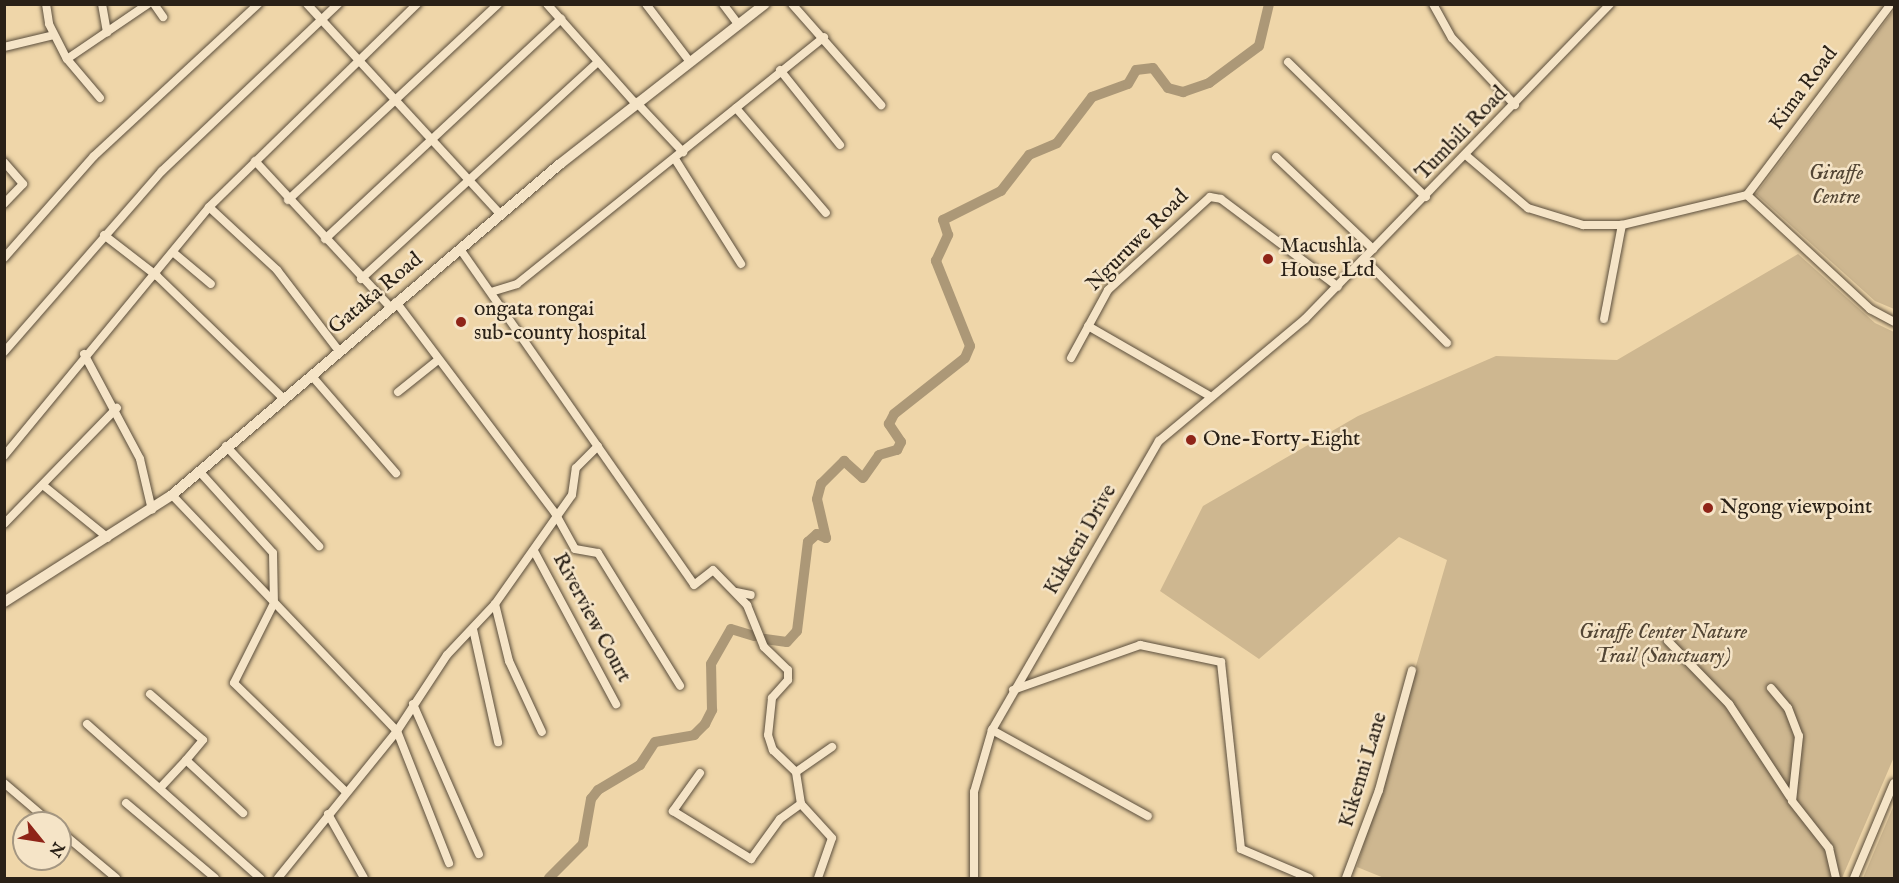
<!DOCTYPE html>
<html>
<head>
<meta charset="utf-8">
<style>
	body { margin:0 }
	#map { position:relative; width:1899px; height:883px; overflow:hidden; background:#efd6a9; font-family:"IM FELL English",serif }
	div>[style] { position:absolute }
	.green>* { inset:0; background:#ceb790 }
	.river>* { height:10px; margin:-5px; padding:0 5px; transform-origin:5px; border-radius:5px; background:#ac9877 }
	.roads { filter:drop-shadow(0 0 2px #5b4e3c) drop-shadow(0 0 2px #5b4e3c) }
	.street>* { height:8px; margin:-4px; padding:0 4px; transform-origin:4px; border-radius:4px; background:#f5e4c7 }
	.secondary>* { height:10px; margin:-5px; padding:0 5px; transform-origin:5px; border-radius:5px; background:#f5e4c7 }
	.dots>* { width:16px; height:16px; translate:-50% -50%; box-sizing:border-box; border:3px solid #f5e4c7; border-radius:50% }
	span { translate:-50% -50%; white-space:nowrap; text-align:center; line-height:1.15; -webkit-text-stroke:5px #f5e4c7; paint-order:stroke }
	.street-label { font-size:21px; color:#2a2117 }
	.park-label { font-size:21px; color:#534635; font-style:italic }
	.poi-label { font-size:21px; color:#2a2117 }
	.left { translate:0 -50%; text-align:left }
	.frame { position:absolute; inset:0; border:6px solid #2a2117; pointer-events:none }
	.north { position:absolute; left:12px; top:811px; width:60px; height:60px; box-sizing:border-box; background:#f5e4c7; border:2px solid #a49681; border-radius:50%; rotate:120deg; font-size:16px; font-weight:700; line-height:24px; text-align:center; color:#2a2117 }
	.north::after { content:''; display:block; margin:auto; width:21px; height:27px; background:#8f2418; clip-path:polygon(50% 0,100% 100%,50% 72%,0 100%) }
</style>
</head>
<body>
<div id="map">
	<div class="green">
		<i style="clip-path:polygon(1894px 10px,1894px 309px,1875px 301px,1756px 194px)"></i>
		<i style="clip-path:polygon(1798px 254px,1875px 323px,1894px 332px,1894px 757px,1842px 878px,1384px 878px,1357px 867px,1447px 560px,1399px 537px,1259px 659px,1160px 591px,1203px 506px,1358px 416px,1496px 356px,1617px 360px)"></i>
		<i style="clip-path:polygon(1894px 805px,1894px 878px,1863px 878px)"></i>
	</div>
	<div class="river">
		<i style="left:765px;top:639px;width:22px;rotate:8deg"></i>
		<i style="left:787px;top:642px;width:15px;rotate:-48deg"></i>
		<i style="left:797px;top:631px;width:90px;rotate:-83deg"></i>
		<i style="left:808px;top:542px;width:12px;rotate:-42deg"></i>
		<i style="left:817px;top:534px;width:10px;rotate:24deg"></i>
		<i style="left:826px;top:538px;width:40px;rotate:-103deg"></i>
		<i style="left:817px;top:499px;width:16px;rotate:-75deg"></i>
		<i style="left:821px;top:484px;width:33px;rotate:-45deg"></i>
		<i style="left:844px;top:461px;width:25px;rotate:42deg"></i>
		<i style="left:863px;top:478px;width:28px;rotate:-55deg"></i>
		<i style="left:879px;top:455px;width:19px;rotate:-16deg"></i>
		<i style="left:897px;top:450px;width:9px;rotate:-63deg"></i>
		<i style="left:901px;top:442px;width:22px;rotate:-124deg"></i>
		<i style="left:889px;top:424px;width:11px;rotate:-63deg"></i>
		<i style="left:894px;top:414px;width:90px;rotate:-38.3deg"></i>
		<i style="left:965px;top:358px;width:13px;rotate:-67deg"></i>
		<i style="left:970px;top:346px;width:92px;rotate:-111.8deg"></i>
		<i style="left:936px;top:261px;width:29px;rotate:-65deg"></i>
		<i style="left:948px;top:235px;width:16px;rotate:-108deg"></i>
		<i style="left:943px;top:220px;width:65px;rotate:-26.6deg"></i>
		<i style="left:1001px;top:191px;width:46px;rotate:-52.1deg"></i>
		<i style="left:1029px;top:155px;width:30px;rotate:-23deg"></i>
		<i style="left:1057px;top:143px;width:58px;rotate:-52.7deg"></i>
		<i style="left:1092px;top:97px;width:38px;rotate:-20deg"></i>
		<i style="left:1128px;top:84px;width:16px;rotate:-60deg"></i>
		<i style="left:1136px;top:70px;width:17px;rotate:-7deg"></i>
		<i style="left:1153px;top:68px;width:25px;rotate:53deg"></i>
		<i style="left:1168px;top:88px;width:16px;rotate:15deg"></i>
		<i style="left:1183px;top:92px;width:28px;rotate:-19deg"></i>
		<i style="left:1209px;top:83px;width:62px;rotate:-36.5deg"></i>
		<i style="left:1259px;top:46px;width:43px;rotate:-76.6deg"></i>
		<i style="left:549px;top:878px;width:48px;rotate:-45deg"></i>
		<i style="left:583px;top:844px;width:46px;rotate:-79.9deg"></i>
		<i style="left:591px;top:799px;width:11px;rotate:-52deg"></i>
		<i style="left:598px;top:790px;width:49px;rotate:-30.8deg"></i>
		<i style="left:640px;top:765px;width:27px;rotate:-57deg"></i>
		<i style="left:655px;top:742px;width:40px;rotate:-10deg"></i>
		<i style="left:694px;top:735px;width:16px;rotate:-45deg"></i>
		<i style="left:705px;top:724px;width:16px;rotate:-63deg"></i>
		<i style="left:712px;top:710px;width:46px;rotate:-91.2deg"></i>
		<i style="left:711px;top:664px;width:40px;rotate:-60.3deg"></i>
		<i style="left:731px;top:629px;width:24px;rotate:17deg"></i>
	</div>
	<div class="roads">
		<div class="street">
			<i style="left:46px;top:4px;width:20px;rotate:81deg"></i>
			<i style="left:49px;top:24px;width:39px;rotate:63deg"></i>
			<i style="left:67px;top:59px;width:51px;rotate:49.8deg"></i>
			<i style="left:102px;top:4px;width:29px;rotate:80deg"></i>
			<i style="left:154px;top:4px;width:16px;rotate:55deg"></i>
			<i style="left:307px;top:4px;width:285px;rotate:47.4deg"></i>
			<i style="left:547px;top:4px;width:131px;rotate:48.4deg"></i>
			<i style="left:646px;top:4px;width:73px;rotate:52.8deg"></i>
			<i style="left:723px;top:4px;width:26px;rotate:53deg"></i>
			<i style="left:792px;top:4px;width:135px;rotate:48.6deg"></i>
			<i style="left:1433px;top:4px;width:39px;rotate:61deg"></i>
			<i style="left:1452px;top:38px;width:92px;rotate:46.8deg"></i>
			<i style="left:4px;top:47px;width:51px;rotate:-13.5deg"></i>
			<i style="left:67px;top:59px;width:98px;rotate:-34.2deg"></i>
			<i style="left:1288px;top:62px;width:193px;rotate:44.4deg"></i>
			<i style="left:780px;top:70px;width:96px;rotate:51.3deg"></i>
			<i style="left:636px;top:102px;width:69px;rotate:46.8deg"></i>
			<i style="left:736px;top:108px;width:138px;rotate:49.4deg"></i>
			<i style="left:1276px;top:157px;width:134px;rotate:43.5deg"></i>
			<i style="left:1468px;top:157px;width:79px;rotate:40.4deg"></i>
			<i style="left:1528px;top:208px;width:58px;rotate:17.2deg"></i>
			<i style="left:1583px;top:225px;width:39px"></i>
			<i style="left:1622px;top:225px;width:129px;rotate:-13.5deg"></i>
			<i style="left:675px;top:159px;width:124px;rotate:57.8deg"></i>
			<i style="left:255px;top:161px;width:199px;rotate:47.2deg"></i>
			<i style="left:4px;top:162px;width:29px;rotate:49deg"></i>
			<i style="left:23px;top:184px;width:28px;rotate:134deg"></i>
			<i style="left:1747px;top:195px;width:239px;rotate:-53deg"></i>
			<i style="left:1747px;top:195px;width:168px;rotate:42.8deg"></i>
			<i style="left:1870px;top:309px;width:27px;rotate:28deg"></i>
			<i style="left:288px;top:200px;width:287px;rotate:-43deg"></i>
			<i style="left:209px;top:207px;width:93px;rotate:42.8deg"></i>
			<i style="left:277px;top:270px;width:102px;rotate:52.6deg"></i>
			<i style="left:104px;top:235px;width:67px;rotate:37.7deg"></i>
			<i style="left:157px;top:276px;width:177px;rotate:44.1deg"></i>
			<i style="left:325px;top:239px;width:323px;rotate:-43deg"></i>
			<i style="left:460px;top:249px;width:409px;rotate:55.1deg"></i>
			<i style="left:694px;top:585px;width:24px;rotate:-38deg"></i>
			<i style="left:713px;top:570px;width:49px;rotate:45.8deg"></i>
			<i style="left:747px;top:605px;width:45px;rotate:68deg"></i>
			<i style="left:764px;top:647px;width:33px;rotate:44deg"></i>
			<i style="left:788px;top:670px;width:10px;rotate:90deg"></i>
			<i style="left:788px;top:680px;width:24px;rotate:132deg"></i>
			<i style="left:772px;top:698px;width:37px;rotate:96deg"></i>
			<i style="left:768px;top:735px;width:16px;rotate:72deg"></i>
			<i style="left:773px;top:750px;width:32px;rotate:44deg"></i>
			<i style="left:174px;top:253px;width:48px;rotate:40deg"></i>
			<i style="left:4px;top:258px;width:136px;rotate:-48.6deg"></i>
			<i style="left:94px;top:156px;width:224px;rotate:-42.8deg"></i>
			<i style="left:1364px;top:259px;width:118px;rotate:45.3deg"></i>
			<i style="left:361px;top:279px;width:321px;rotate:-42.5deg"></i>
			<i style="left:491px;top:292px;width:27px;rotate:-17deg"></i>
			<i style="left:517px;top:284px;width:394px;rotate:-38.8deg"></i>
			<i style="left:396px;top:302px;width:264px;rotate:53deg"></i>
			<i style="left:555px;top:513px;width:41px;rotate:60.9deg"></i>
			<i style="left:575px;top:549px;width:23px;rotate:10deg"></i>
			<i style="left:598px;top:553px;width:156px;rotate:58.3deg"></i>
			<i style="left:1604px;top:319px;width:96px;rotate:-79.2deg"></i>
			<i style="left:1088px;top:326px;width:138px;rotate:29.9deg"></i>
			<i style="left:4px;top:352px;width:240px;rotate:-48.9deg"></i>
			<i style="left:162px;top:171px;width:243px;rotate:-43.5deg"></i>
			<i style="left:84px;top:354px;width:119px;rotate:61.9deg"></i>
			<i style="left:140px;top:459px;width:52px;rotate:76.8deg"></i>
			<i style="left:1071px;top:358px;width:77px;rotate:-61.4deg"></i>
			<i style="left:1108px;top:290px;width:138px;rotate:-42.4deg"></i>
			<i style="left:1210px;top:197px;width:11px;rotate:10deg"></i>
			<i style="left:1221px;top:199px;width:146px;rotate:36.9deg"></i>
			<i style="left:311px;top:375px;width:130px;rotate:49.1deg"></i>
			<i style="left:398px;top:392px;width:51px;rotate:-38.7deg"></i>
			<i style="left:226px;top:446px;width:137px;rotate:47.1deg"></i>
			<i style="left:4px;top:456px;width:323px;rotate:-50.5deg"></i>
			<i style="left:209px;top:207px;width:291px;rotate:-44.3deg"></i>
			<i style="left:199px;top:471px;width:110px;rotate:47.9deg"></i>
			<i style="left:273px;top:553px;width:50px;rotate:88.9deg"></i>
			<i style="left:274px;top:603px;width:89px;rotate:116.6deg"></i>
			<i style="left:234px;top:683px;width:156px;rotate:44.2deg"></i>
			<i style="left:44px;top:486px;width:82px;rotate:39.1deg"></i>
			<i style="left:172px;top:495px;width:326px;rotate:46.4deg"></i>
			<i style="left:397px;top:731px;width:142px;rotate:68.5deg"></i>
			<i style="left:4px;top:524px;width:162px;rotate:-45.8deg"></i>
			<i style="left:534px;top:551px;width:174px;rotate:61.8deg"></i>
			<i style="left:736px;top:592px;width:15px;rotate:11deg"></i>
			<i style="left:495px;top:604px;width:59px;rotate:76.2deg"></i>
			<i style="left:509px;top:661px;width:78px;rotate:65.1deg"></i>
			<i style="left:473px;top:629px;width:116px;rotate:77.5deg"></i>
			<i style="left:1668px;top:641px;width:88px;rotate:45.9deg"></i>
			<i style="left:1729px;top:704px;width:111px;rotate:56.7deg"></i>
			<i style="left:1771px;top:688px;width:26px;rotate:50deg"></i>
			<i style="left:1788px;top:708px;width:30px;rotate:69deg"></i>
			<i style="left:1799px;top:736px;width:65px;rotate:96.1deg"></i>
			<i style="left:1792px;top:801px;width:60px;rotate:51.8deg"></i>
			<i style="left:1829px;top:848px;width:31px;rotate:77deg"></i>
			<i style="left:1013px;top:690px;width:135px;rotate:-19.5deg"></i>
			<i style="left:1140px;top:645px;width:83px;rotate:11.9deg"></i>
			<i style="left:1221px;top:662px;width:188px;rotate:83.9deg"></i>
			<i style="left:1241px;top:849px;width:74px;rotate:23.1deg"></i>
			<i style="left:150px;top:694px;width:70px;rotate:41deg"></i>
			<i style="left:203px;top:740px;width:26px;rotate:130deg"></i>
			<i style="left:413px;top:704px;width:164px;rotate:66.3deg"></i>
			<i style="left:87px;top:724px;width:232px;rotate:41.7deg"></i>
			<i style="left:992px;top:730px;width:178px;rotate:28.9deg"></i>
			<i style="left:700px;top:773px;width:47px;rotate:125.4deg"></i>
			<i style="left:673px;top:811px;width:92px;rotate:31.6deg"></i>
			<i style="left:751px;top:859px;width:49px;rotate:-54.1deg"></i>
			<i style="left:780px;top:819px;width:26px;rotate:-36deg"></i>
			<i style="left:4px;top:783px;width:62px;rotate:40.4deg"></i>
			<i style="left:161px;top:787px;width:37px;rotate:-47deg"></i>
			<i style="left:186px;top:760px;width:78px;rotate:42.9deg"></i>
			<i style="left:126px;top:803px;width:116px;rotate:40.1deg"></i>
			<i style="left:328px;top:814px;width:73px;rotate:60.6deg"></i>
			<i style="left:60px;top:831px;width:73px;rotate:40deg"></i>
			<i style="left:278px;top:878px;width:189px;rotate:-51deg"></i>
			<i style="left:397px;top:731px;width:91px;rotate:-56.7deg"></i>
			<i style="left:447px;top:655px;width:70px;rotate:-46.7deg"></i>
			<i style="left:495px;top:604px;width:133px;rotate:-54.8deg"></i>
			<i style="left:572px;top:495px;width:27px;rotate:-82deg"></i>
			<i style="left:576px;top:468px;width:31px;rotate:-45deg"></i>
			<i style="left:818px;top:878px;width:42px;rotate:-70.7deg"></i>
			<i style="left:832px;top:838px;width:46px;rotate:-132.4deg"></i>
			<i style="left:801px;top:804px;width:32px;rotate:-99deg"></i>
			<i style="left:796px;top:772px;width:44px;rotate:-34.8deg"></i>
			<i style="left:974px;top:878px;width:86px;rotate:-90deg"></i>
			<i style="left:974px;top:792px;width:65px;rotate:-73.8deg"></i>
			<i style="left:992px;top:730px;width:334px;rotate:-60deg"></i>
			<i style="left:1159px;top:441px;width:190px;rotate:-39.9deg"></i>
			<i style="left:1305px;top:319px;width:438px;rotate:-45.9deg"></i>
			<i style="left:1346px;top:878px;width:94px;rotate:-69.4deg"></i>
			<i style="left:1379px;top:790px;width:124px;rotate:-74.6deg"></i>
			<i style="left:1854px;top:878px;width:103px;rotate:-67.2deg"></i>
		</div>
		<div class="secondary">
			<i style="left:4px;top:602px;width:199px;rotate:-32.5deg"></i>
			<i style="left:172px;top:495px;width:510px;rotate:-40.47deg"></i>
			<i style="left:560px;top:164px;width:260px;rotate:-38deg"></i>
		</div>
	</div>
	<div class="dots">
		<i style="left:1268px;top:259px;background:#8f2418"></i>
		<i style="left:461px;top:322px;background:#8f2418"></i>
		<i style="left:1191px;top:440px;background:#8f2418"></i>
		<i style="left:1708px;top:508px;background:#8f2418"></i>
	</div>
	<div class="street-label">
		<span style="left:1804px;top:89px;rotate:-53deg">Kima Road</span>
		<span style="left:1462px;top:134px;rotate:-46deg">Tumbili Road</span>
		<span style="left:1138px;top:241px;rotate:-45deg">Nguruwe Road</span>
		<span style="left:376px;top:294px;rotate:-40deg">Gataka Road</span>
		<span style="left:1081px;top:540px;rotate:-60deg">Kikkeni Drive</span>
		<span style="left:591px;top:618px;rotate:62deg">Riverview Court</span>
		<span style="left:1364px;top:770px;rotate:-73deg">Kikenni Lane</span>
	</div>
	<div class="park-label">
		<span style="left:1836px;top:186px">Giraffe<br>Centre</span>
		<span style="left:1663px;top:645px">Giraffe Center Nature<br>Trail (Sanctuary)</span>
	</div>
	<div class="poi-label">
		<span class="left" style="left:1280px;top:259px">Macushla<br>House Ltd</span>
		<span class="left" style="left:474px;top:322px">ongata rongai<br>sub-county hospital</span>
		<span class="left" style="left:1203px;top:440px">One-Forty-Eight</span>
		<span class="left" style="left:1720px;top:508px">Ngong viewpoint</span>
	</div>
	<div class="frame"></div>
	<div class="north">N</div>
</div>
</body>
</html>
